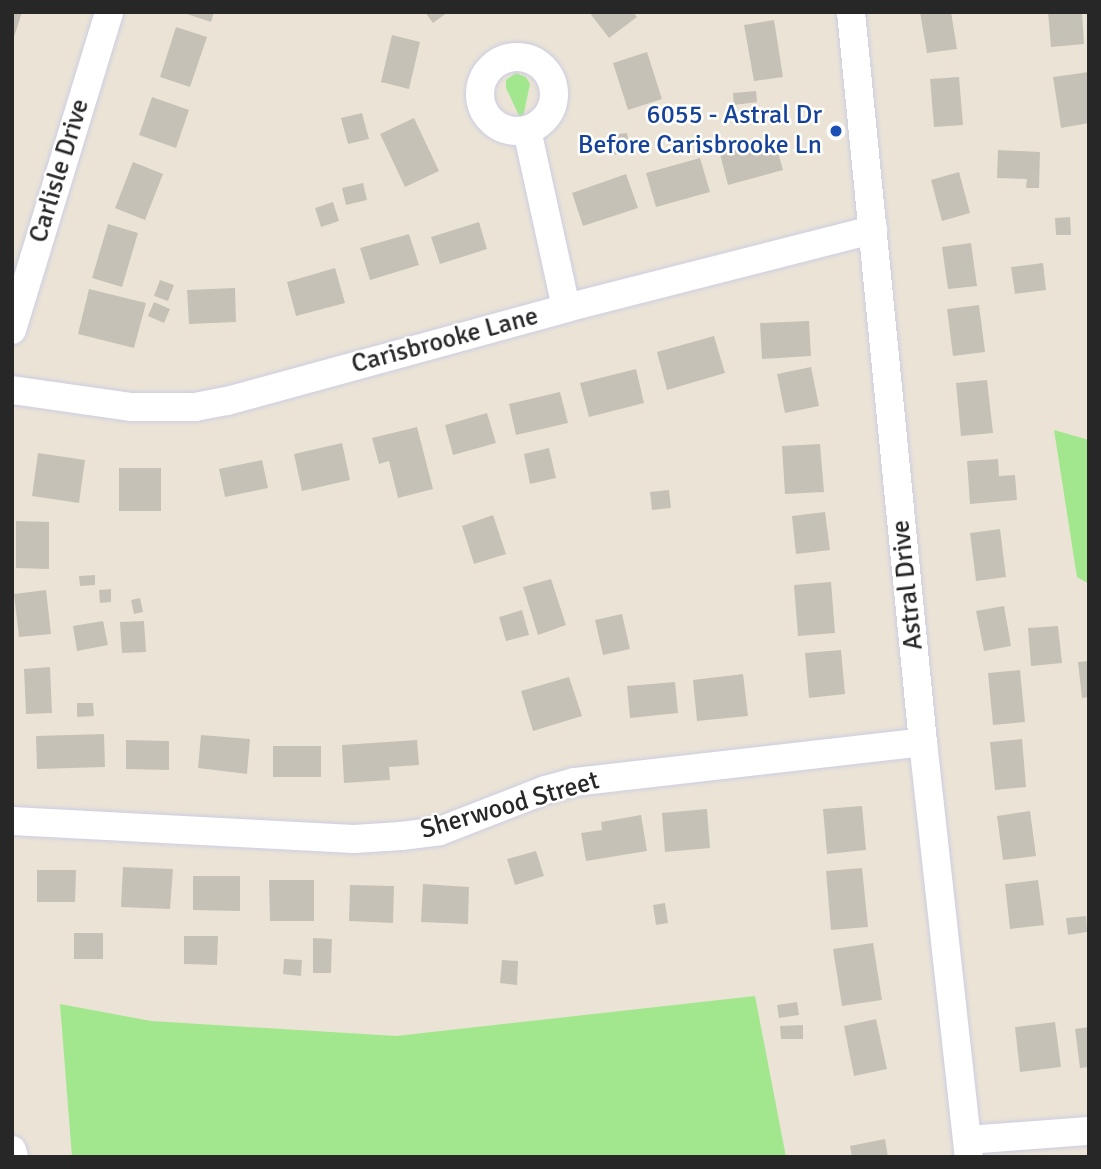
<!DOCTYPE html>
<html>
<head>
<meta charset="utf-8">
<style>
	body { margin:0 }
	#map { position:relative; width:1101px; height:1169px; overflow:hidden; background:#ebe4d6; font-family:Signika,sans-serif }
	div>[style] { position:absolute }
	.green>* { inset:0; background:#a2e78d }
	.building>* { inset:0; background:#c6c1b6 }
	.roads { filter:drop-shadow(0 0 2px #cccde2) drop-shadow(0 0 2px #cccde2) }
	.street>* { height:28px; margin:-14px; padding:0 14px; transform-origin:14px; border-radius:14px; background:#fff }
	.street>.ring { margin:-14px; padding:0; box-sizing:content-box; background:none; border:28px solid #fff; border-radius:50% }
	.dots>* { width:19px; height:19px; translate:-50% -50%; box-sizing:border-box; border:4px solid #fff; border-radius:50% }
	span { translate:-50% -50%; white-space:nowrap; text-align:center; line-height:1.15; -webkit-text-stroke:5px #fff; paint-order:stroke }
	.transit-label { font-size:26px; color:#164399 }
	.right { translate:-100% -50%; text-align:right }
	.street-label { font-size:26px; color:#272727 }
	.frame { position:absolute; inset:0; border:14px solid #272727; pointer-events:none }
</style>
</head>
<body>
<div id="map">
	<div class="green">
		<i style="clip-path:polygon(516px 73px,526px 77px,530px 84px,522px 122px,506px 88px,506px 80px)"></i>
		<i style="clip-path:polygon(1054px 430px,1089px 440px,1089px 584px,1077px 577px)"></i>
		<i style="clip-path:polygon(755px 996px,786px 1157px,72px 1157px,60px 1004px,151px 1021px,396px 1036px)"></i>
	</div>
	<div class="building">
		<i style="clip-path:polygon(12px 12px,22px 12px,13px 40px,12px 39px)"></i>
		<i style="clip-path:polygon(181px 12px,214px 12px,211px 22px)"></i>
		<i style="clip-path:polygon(425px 12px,448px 12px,433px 23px)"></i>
		<i style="clip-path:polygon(589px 12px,633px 12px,637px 17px,609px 38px)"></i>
		<i style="clip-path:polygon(920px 12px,951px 12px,957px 49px,927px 53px)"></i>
		<i style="clip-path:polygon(1048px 12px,1082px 12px,1084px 44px,1051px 47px)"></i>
		<i style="clip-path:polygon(774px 20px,783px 77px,754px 81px,744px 25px)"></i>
		<i style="clip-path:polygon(176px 27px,207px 37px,190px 87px,160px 77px)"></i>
		<i style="clip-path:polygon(392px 35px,420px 42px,409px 89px,381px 82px)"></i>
		<i style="clip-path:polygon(647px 52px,662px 99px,628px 110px,613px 63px)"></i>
		<i style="clip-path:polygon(1089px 72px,1089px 123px,1061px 128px,1053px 77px)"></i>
		<i style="clip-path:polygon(959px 77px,963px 125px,934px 127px,930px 79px)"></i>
		<i style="clip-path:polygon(756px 91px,757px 102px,734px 105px,733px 93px)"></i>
		<i style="clip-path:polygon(152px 97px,189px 110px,176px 148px,139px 135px)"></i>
		<i style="clip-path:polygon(362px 113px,369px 139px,348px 144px,341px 118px)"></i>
		<i style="clip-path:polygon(414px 118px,439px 171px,405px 187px,380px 134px)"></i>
		<i style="clip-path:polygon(627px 133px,630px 152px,612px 155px,609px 135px)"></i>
		<i style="clip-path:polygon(774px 139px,783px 170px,728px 185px,720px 154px)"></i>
		<i style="clip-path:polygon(998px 150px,1040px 152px,1039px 188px,1026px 188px,1027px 179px,997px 178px)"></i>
		<i style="clip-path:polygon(700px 158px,710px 192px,656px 207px,646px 173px)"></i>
		<i style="clip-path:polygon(133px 162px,163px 174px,145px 220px,115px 208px)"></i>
		<i style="clip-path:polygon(959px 172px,970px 213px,942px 221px,931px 180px)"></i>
		<i style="clip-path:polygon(626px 174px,638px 208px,583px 226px,572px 193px)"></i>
		<i style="clip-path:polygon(363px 183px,367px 200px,346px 205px,342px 188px)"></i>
		<i style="clip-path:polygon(333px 202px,339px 221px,321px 227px,315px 208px)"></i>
		<i style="clip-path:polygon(1070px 217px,1071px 235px,1056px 235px,1055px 218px)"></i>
		<i style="clip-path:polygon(479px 222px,487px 249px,440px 264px,431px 237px)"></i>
		<i style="clip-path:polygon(108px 224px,138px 233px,122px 287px,92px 278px)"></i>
		<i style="clip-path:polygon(409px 234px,419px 265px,370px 280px,360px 248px)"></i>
		<i style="clip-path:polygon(971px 243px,977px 286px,948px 289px,942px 247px)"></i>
		<i style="clip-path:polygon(1043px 263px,1046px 290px,1015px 294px,1011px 267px)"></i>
		<i style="clip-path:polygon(335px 268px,345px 303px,296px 316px,287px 282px)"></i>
		<i style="clip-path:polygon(160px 280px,174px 285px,168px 301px,154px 296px)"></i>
		<i style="clip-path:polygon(235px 288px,236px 322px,189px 324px,187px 290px)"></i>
		<i style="clip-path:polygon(89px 289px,146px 303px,134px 348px,78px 334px)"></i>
		<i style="clip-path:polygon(154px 302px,170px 309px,164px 323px,148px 316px)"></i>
		<i style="clip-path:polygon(979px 305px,985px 352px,953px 356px,947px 309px)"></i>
		<i style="clip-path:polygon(809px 321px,811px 356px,762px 359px,760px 323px)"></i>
		<i style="clip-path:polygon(714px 336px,725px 373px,667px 390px,657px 352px)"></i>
		<i style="clip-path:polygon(811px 367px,819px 406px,785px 413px,777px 374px)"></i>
		<i style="clip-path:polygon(636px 369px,644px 403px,589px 417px,580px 383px)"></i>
		<i style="clip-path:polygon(987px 380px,993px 433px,961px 436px,956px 383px)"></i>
		<i style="clip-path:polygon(560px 392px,568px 423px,516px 435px,509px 404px)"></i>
		<i style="clip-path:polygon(487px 413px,496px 443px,453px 455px,445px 425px)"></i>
		<i style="clip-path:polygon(417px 427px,433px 489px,398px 498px,389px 461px,379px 464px,372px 438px)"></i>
		<i style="clip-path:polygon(342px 443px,350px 480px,302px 491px,294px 454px)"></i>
		<i style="clip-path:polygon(820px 444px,824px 492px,785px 494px,782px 446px)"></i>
		<i style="clip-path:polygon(549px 448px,556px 478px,530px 484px,524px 454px)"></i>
		<i style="clip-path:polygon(38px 453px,85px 460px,79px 503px,32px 496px)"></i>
		<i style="clip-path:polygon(998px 459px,999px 476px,1015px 475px,1017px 500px,970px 504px,967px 461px)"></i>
		<i style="clip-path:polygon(262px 460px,268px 488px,225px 497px,219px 469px)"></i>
		<i style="clip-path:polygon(119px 468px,161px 468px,161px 511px,119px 511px)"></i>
		<i style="clip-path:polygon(669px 490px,671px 508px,652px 510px,650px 492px)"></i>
		<i style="clip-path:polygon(825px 512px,830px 550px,796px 554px,792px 516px)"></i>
		<i style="clip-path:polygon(493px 515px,506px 554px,474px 564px,462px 526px)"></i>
		<i style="clip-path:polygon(16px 521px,49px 522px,49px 569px,16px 568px)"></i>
		<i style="clip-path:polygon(1000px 529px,1006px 577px,976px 581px,970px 533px)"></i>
		<i style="clip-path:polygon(95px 575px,95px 585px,80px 586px,79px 576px)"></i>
		<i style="clip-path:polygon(551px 579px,566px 625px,538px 635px,523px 587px)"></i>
		<i style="clip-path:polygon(831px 582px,835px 633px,798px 636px,794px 585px)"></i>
		<i style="clip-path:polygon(111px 589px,111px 602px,100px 603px,99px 590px)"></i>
		<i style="clip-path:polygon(46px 590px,51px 634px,19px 637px,14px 594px)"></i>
		<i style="clip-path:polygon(140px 598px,143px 612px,134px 614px,131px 600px)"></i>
		<i style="clip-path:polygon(1004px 606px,1011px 646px,984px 651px,976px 611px)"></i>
		<i style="clip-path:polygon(522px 610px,529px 635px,506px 641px,499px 617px)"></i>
		<i style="clip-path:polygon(622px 614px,630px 649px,603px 655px,595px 620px)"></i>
		<i style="clip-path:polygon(103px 621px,108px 645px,77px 651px,73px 626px)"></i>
		<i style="clip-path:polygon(144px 621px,146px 652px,122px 653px,120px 622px)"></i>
		<i style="clip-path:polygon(1058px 626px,1062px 663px,1031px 666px,1028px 628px)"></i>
		<i style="clip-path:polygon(841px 650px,845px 694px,809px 698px,805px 653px)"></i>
		<i style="clip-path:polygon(1089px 661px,1089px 697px,1082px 698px,1078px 662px)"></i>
		<i style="clip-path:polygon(50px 667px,52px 713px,26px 714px,24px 669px)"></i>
		<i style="clip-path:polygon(1020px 670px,1025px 722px,993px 725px,988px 673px)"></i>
		<i style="clip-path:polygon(743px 674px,748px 716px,697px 721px,693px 680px)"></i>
		<i style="clip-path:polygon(569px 677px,582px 716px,533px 731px,521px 691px)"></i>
		<i style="clip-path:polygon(675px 682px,678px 713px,630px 718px,627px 686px)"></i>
		<i style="clip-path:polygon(77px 703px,93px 703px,94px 716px,77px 717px)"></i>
		<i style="clip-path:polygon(104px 734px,105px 767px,37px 769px,36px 736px)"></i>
		<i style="clip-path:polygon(201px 735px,250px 739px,247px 774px,198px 768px)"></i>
		<i style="clip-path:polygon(1022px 739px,1026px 787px,995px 790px,990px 742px)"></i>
		<i style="clip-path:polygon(126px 740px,169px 741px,169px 770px,126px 769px)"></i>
		<i style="clip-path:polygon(417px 740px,419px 765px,389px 767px,390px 780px,344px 783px,342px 745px)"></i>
		<i style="clip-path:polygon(273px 746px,321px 746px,321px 777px,273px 777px)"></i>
		<i style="clip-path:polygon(862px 806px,866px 850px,827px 854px,823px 809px)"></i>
		<i style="clip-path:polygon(707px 809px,710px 848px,665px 852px,662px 813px)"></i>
		<i style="clip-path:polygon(1030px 811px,1036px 856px,1003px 860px,997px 816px)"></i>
		<i style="clip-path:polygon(641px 815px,647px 851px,586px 861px,581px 833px,602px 830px,601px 822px)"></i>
		<i style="clip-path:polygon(536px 851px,544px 876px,515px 885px,507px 859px)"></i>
		<i style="clip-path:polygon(123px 867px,173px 869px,170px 909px,121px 907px)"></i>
		<i style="clip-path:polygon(862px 868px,868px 927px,831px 930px,826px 871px)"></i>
		<i style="clip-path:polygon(37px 870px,76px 870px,75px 902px,37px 902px)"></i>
		<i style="clip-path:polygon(193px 876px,240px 876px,240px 911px,193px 910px)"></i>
		<i style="clip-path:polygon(269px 880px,314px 880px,314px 921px,270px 921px)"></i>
		<i style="clip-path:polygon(1038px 880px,1044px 925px,1010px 929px,1005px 884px)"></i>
		<i style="clip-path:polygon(423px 884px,469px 887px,468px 924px,421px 922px)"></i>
		<i style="clip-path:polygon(350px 885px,394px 886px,393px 923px,349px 921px)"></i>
		<i style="clip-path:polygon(665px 903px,668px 923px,656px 925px,653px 905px)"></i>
		<i style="clip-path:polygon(1086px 916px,1087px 932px,1068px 935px,1066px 918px)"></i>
		<i style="clip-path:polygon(74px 933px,103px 933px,103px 959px,74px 959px)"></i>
		<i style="clip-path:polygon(184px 936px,218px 936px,217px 965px,184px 964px)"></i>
		<i style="clip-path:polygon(313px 938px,332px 939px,331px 973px,313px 973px)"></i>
		<i style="clip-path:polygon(873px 943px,882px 1000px,842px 1006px,833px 949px)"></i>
		<i style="clip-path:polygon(284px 959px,302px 960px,301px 976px,283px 974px)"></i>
		<i style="clip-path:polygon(502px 960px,518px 961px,517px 985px,500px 983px)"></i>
		<i style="clip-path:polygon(797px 1002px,799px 1015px,779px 1018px,777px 1005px)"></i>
		<i style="clip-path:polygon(876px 1019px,887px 1069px,854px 1076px,844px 1026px)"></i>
		<i style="clip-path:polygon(1055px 1022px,1061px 1067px,1020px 1072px,1015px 1027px)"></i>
		<i style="clip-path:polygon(803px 1025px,803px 1039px,781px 1039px,780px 1026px)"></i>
		<i style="clip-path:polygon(1089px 1027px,1089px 1067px,1080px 1068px,1075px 1029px)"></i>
		<i style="clip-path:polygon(885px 1139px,888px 1157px,852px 1157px,850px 1146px)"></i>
	</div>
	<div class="roads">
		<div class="street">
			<i style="left:851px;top:12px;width:734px;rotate:84.37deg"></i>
			<i style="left:923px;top:742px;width:418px;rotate:83.7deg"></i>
			<i class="ring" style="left:480px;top:57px;width:46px;height:46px"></i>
			<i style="left:527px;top:130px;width:182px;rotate:77.6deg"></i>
			<i style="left:12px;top:330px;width:332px;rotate:-73deg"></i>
			<i style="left:12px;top:390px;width:121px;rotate:8.1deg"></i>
			<i style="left:132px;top:407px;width:63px"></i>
			<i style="left:195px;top:407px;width:33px;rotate:-11deg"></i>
			<i style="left:227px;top:401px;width:352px;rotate:-15.3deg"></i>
			<i style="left:566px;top:308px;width:317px;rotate:-14.3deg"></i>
			<i style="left:12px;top:821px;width:342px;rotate:3deg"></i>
			<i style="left:354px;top:839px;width:47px;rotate:-3.7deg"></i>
			<i style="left:401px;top:836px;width:39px;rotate:-7deg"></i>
			<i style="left:440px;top:831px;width:113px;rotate:-21.3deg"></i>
			<i style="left:545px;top:790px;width:30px;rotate:-15deg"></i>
			<i style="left:574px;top:782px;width:351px;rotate:-6.5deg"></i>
			<i style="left:968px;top:1140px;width:121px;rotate:-4.3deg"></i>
			<i style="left:12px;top:1150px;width:7px;rotate:74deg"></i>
		</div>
	</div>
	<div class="dots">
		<i style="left:836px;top:131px;background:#1a4fb4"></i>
	</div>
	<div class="transit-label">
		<span class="right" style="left:822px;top:131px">6055 - Astral Dr<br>Before Carisbrooke Ln</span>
	</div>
	<div class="street-label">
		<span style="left:60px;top:171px;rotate:-73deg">Carlisle Drive</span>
		<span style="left:445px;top:341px;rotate:-15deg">Carisbrooke Lane</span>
		<span style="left:908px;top:585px;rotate:-96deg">Astral Drive</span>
		<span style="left:510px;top:806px;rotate:-16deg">Sherwood Street</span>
	</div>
	<div class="frame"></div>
</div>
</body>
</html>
